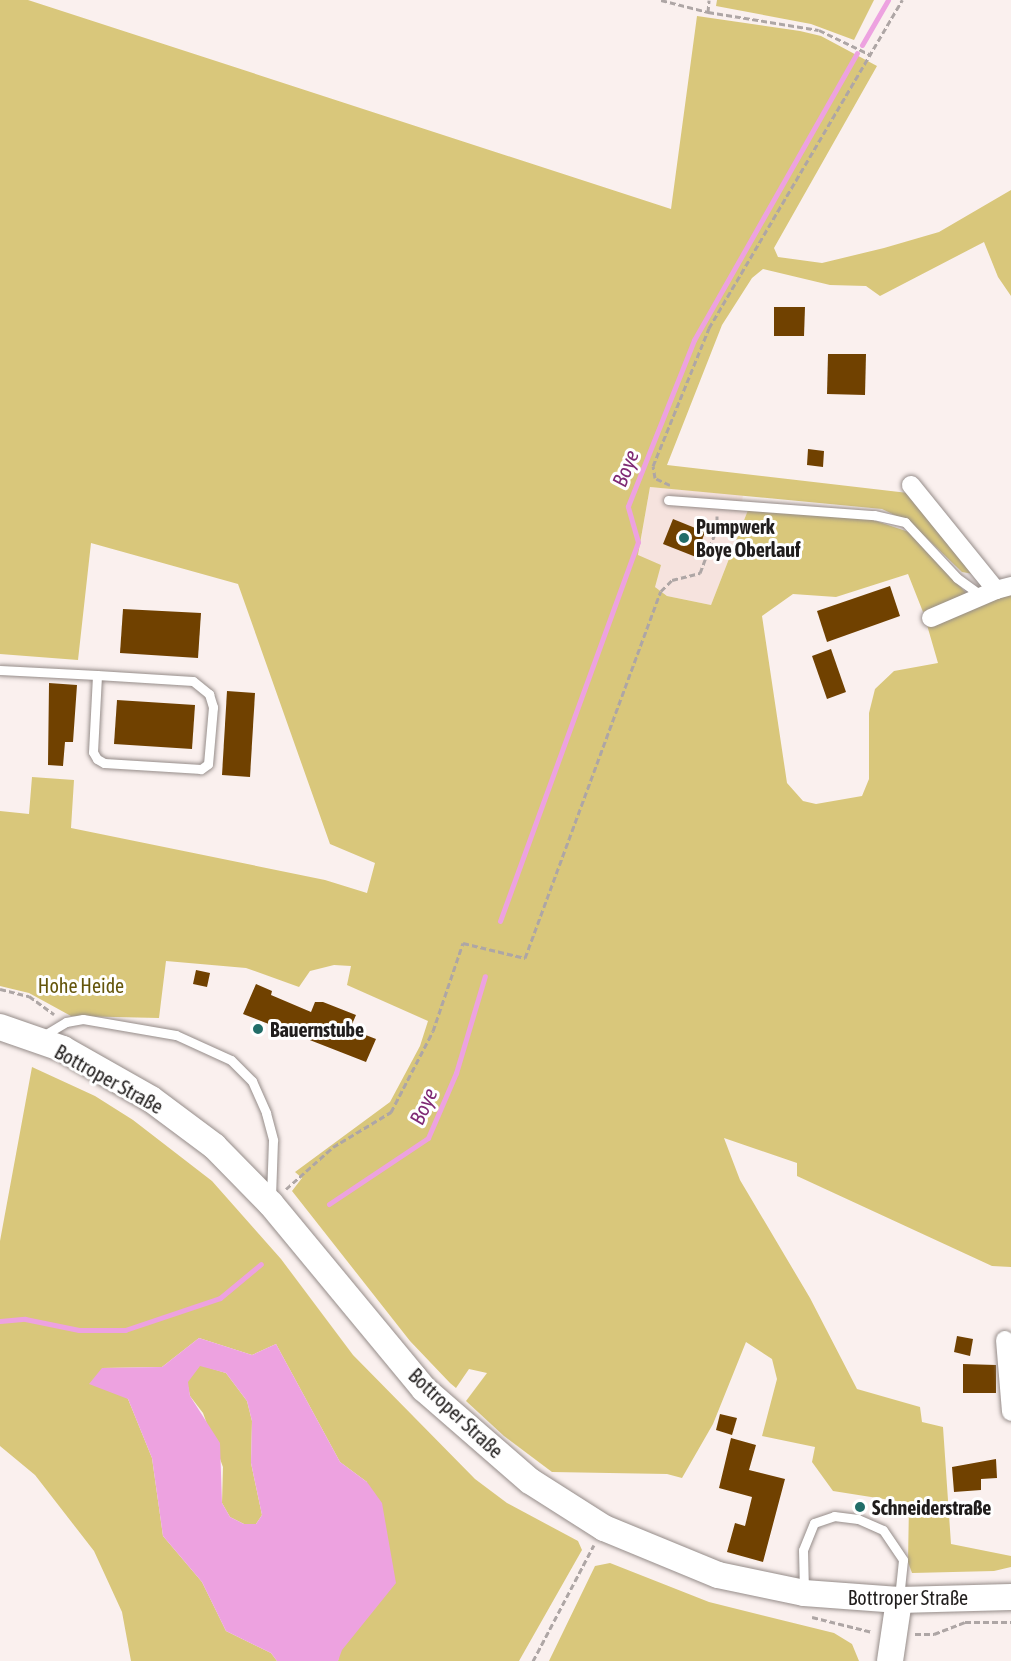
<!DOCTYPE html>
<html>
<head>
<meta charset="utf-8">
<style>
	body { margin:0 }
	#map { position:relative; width:1011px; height:1661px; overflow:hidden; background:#faf0ee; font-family:"Asap Condensed",sans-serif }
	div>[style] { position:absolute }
	.built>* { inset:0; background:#f6e3de }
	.green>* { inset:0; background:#d9c77b }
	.water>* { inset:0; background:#eda2e0 }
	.stream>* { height:5px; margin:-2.5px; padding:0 2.5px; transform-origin:2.5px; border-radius:2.5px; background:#eda2e0 }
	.building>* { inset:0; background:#704100 }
	.path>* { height:3px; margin-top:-1.5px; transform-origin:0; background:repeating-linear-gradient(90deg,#aea6a5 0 6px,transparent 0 9px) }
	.roads { filter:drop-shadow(0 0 2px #958c89) drop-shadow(0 0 2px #958c89) }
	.lane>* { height:9px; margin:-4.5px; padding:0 4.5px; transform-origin:4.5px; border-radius:4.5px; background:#fff }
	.street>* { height:18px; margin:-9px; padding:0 9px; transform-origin:9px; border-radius:9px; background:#fff }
	.secondary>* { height:26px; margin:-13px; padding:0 13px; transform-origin:13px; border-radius:13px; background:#fff }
	.dots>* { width:16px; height:16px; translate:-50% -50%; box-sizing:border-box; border:3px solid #fff; border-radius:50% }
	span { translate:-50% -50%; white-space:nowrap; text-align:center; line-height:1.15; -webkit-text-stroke:6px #fff; paint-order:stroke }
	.poi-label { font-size:20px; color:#201d1c; font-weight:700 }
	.left { translate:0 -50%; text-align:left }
	.park-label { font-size:20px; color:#65560c }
	.street-label { font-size:20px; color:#201d1c }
	.water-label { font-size:21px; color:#7f2a74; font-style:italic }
</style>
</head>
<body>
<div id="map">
	<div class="built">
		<i style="clip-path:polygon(650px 487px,743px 495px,741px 509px,748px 510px,711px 605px,667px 596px,655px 587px,638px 556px)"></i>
	</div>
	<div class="green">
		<i style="clip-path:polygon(0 0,28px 0,671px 209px,697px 16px,800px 31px,821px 36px,877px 66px,774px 248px,778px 257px,822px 263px,884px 248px,939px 232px,1011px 190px,1011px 296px,998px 277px,984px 242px,880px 296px,866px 286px,830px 285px,763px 269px,752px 278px,722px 325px,667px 465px,908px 493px,973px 574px,962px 572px,911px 523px,882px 509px,650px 487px,638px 555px,661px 565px,655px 587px,667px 596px,711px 605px,748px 510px,870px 519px,909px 532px,968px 595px,923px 612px,908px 574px,836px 597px,793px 594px,762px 616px,787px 783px,803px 801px,816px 804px,862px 796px,869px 779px,869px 713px,875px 689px,894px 671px,938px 663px,927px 625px,1011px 594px,1011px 1267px,992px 1266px,797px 1176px,797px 1163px,724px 1138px,740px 1180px,810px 1298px,857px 1389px,920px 1407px,922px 1422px,943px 1427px,951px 1544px,1011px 1556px,1011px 1567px,994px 1571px,912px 1573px,908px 1562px,909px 1503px,833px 1491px,812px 1462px,815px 1447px,762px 1436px,777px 1379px,772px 1359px,746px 1342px,713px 1424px,682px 1478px,667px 1474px,552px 1472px,504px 1436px,466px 1401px,487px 1373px,469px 1369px,456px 1388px,450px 1383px,410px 1341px,292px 1191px,302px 1178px,295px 1172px,390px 1102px,420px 1046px,428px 1021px,347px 985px,351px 966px,334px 965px,310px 971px,299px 987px,246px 968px,166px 961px,159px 1018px,71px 1016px,29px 993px,0 986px,0 811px,29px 814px,32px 777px,74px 780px,71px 828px,325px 880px,367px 893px,375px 863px,330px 844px,238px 584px,91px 543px,78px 660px,0 654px)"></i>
		<i style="clip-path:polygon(717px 0,874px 0,854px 40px,811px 24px,716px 6px)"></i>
		<i style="clip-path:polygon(32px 1067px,95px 1096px,133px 1120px,212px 1181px,281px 1259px,353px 1355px,475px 1479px,507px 1503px,578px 1541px,582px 1550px,519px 1661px,338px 1661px,367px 1482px,340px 1462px,276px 1344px,252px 1355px,199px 1338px,162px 1367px,102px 1368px,128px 1399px,152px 1458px,163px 1536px,202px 1582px,226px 1631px,271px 1653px,277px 1661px,131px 1661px,122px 1612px,94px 1551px,35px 1475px,0 1446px,0 1241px)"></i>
		<i style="clip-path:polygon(200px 1365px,226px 1373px,247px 1401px,252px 1421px,251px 1463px,262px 1515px,256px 1524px,244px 1524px,230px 1517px,222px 1503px,223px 1467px,203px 1413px,190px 1396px,187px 1382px)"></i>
		<i style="clip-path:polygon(610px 1563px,709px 1602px,834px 1633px,852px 1644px,859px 1661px,549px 1661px,595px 1566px)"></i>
	</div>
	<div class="water">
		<i style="clip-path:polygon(evenodd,199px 1338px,252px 1355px,276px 1344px,340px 1462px,367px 1482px,382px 1503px,396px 1583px,342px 1650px,338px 1661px,277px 1661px,271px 1653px,226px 1631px,202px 1582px,163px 1536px,152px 1458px,128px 1399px,89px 1384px,102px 1368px,162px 1367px,199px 1338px,200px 1366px,226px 1373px,247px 1401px,252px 1421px,251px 1463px,262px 1515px,256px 1524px,244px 1524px,230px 1517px,222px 1503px,220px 1443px,190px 1396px,188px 1382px,200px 1366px)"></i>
	</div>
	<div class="stream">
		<i style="left:862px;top:45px;width:52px;rotate:-60deg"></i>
		<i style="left:500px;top:921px;width:403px;rotate:-70deg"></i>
		<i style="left:638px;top:542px;width:37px;rotate:-106deg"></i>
		<i style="left:628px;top:506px;width:179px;rotate:-68.3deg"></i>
		<i style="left:694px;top:340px;width:330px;rotate:-60.4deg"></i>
		<i style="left:329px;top:1204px;width:119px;rotate:-33.7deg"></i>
		<i style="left:428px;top:1138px;width:71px;rotate:-66.7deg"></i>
		<i style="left:456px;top:1073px;width:101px;rotate:-73.4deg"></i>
		<i style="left:0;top:1321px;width:25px;rotate:-5deg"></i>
		<i style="left:25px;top:1319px;width:55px;rotate:11.5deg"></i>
		<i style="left:79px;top:1330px;width:46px"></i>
		<i style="left:125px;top:1330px;width:100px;rotate:-18.6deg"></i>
		<i style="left:220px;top:1298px;width:53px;rotate:-39.7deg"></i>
	</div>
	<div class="building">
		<i style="clip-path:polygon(774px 307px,805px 307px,804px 336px,774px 336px)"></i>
		<i style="clip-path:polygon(828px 354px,866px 354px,865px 395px,827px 394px)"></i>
		<i style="clip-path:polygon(808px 449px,824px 451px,823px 467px,807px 465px)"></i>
		<i style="clip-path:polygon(673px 519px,705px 532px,696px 557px,663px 544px)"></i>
		<i style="clip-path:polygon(890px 586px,900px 616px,827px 642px,817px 611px)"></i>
		<i style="clip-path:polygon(123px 609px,201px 613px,198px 658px,120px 653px)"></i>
		<i style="clip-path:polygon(831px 649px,846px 692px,827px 699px,812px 656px)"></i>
		<i style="clip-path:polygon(49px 683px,77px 685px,73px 742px,65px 742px,63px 766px,48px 765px)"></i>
		<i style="clip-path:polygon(227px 691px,255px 693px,250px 777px,222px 775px)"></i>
		<i style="clip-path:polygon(117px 700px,195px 705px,192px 749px,114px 744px)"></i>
		<i style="clip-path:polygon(196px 970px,210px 973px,207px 987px,193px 984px)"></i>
		<i style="clip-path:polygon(256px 984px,272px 991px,271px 995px,311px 1012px,315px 1002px,323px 1002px,356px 1015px,350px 1029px,376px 1039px,366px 1062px,243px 1014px)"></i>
		<i style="clip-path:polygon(957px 1336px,973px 1339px,970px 1356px,954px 1352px)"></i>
		<i style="clip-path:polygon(963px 1364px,996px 1365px,996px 1393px,963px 1393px)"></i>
		<i style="clip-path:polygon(720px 1414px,737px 1418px,732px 1435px,716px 1430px)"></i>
		<i style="clip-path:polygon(731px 1438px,756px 1445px,749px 1470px,785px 1479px,763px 1562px,727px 1552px,735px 1523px,745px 1526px,752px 1497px,719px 1488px)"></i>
		<i style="clip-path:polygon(996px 1459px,997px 1478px,981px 1479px,981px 1490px,954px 1492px,952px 1467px)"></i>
	</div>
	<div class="path">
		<i style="left:661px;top:0;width:49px;rotate:14.3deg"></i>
		<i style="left:708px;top:12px;width:112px;rotate:9.2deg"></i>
		<i style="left:819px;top:30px;width:58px;rotate:25.7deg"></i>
		<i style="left:708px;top:12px;width:12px;rotate:-85deg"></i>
		<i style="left:670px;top:485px;width:17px;rotate:-155deg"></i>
		<i style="left:655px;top:478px;width:12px;rotate:-99deg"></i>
		<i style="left:653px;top:466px;width:149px;rotate:-67.9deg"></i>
		<i style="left:709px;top:328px;width:381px;rotate:-59.5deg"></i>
		<i style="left:0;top:989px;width:30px;rotate:14deg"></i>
		<i style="left:29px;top:996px;width:31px;rotate:36deg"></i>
		<i style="left:286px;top:1189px;width:63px;rotate:-41.8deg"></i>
		<i style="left:333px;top:1147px;width:68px;rotate:-31.1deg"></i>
		<i style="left:391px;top:1112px;width:91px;rotate:-62.6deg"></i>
		<i style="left:433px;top:1031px;width:93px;rotate:-71.2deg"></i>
		<i style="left:463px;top:943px;width:64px;rotate:13.6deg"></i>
		<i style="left:525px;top:958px;width:391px;rotate:-69.7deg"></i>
		<i style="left:661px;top:591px;width:16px;rotate:-45deg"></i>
		<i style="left:672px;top:580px;width:29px;rotate:-14deg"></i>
		<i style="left:700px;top:573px;width:48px;rotate:-69.3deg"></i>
		<i style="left:717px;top:528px;width:12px;rotate:-90deg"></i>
		<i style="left:812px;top:1617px;width:62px;rotate:14deg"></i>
		<i style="left:915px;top:1634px;width:19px"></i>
		<i style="left:934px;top:1634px;width:33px;rotate:-21deg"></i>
		<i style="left:965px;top:1622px;width:46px"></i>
		<i style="left:533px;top:1661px;width:131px;rotate:-62.3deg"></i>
	</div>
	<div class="roads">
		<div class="lane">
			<i style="left:668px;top:500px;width:207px;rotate:4.2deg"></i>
			<i style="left:874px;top:515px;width:32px;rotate:13deg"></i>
			<i style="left:905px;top:522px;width:76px;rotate:47.1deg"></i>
			<i style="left:957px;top:578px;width:31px;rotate:36deg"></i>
			<i style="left:0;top:670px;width:97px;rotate:3deg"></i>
			<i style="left:97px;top:675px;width:96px;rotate:3.6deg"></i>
			<i style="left:193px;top:681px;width:21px;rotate:39deg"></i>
			<i style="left:209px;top:694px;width:14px;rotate:73deg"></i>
			<i style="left:213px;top:707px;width:57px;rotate:95deg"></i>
			<i style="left:208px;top:764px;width:9px;rotate:144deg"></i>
			<i style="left:201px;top:769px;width:97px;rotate:-176.5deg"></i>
			<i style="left:104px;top:763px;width:8px;rotate:-150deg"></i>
			<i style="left:97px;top:759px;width:8px;rotate:-120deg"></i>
			<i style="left:93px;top:752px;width:77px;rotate:-87deg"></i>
			<i style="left:41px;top:1037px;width:29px;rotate:-31deg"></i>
			<i style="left:66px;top:1022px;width:17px;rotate:-10deg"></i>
			<i style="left:83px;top:1019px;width:94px;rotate:9.8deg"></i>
			<i style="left:176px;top:1035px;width:60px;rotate:24.4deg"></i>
			<i style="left:231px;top:1060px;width:30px;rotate:45deg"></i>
			<i style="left:252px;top:1081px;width:35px;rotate:66deg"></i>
			<i style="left:266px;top:1113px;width:28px;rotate:75deg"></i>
			<i style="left:273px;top:1140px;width:58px;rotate:92deg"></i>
			<i style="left:804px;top:1591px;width:41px;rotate:-91.4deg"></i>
			<i style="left:803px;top:1550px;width:29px;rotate:-68deg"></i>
			<i style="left:814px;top:1523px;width:21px;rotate:-19deg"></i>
			<i style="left:834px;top:1516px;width:24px;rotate:7deg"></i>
			<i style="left:858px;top:1519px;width:27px;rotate:24deg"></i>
			<i style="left:883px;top:1530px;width:36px;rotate:56deg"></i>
			<i style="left:903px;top:1560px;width:38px;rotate:96deg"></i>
		</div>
		<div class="street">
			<i style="left:911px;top:485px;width:135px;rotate:51deg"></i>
			<i style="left:996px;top:590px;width:16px;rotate:-15deg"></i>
			<i style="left:931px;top:618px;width:71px;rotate:-23.3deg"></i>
			<i style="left:1005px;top:1340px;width:72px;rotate:85.2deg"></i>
		</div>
		<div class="secondary">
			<i style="left:0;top:1027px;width:67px;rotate:19.2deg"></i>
			<i style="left:63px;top:1049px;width:101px;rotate:29.6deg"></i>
			<i style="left:151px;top:1099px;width:79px;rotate:36.7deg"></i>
			<i style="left:214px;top:1146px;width:81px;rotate:45.5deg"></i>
			<i style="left:271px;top:1204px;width:240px;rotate:50.4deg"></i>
			<i style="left:424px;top:1389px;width:140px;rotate:41deg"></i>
			<i style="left:530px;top:1481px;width:88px;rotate:32.4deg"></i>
			<i style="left:604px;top:1528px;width:123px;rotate:22.4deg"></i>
			<i style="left:718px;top:1575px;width:88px;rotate:11.8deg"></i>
			<i style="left:804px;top:1593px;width:95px;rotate:4.2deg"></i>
			<i style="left:899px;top:1600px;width:112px;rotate:-1.5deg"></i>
			<i style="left:890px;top:1661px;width:62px;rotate:-81.6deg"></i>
		</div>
	</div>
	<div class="dots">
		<i style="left:684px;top:538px;background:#226d68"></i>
		<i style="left:258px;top:1029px;background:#226d68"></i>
		<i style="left:860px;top:1507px;background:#226d68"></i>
	</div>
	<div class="poi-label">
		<span class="left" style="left:696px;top:538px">Pumpwerk<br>Boye Oberlauf</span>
		<span class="left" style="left:270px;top:1029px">Bauernstube</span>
		<span class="left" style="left:872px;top:1507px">Schneiderstraße</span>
	</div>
	<div class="park-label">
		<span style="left:81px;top:985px">Hohe Heide</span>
	</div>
	<div class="street-label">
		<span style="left:109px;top:1079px;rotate:29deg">Bottroper Straße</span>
		<span style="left:456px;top:1413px;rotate:43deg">Bottroper Straße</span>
		<span style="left:908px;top:1597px">Bottroper Straße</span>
	</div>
	<div class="water-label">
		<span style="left:625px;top:468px;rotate:-68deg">Boye</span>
		<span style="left:423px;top:1106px;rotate:-65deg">Boye</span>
	</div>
</div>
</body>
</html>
